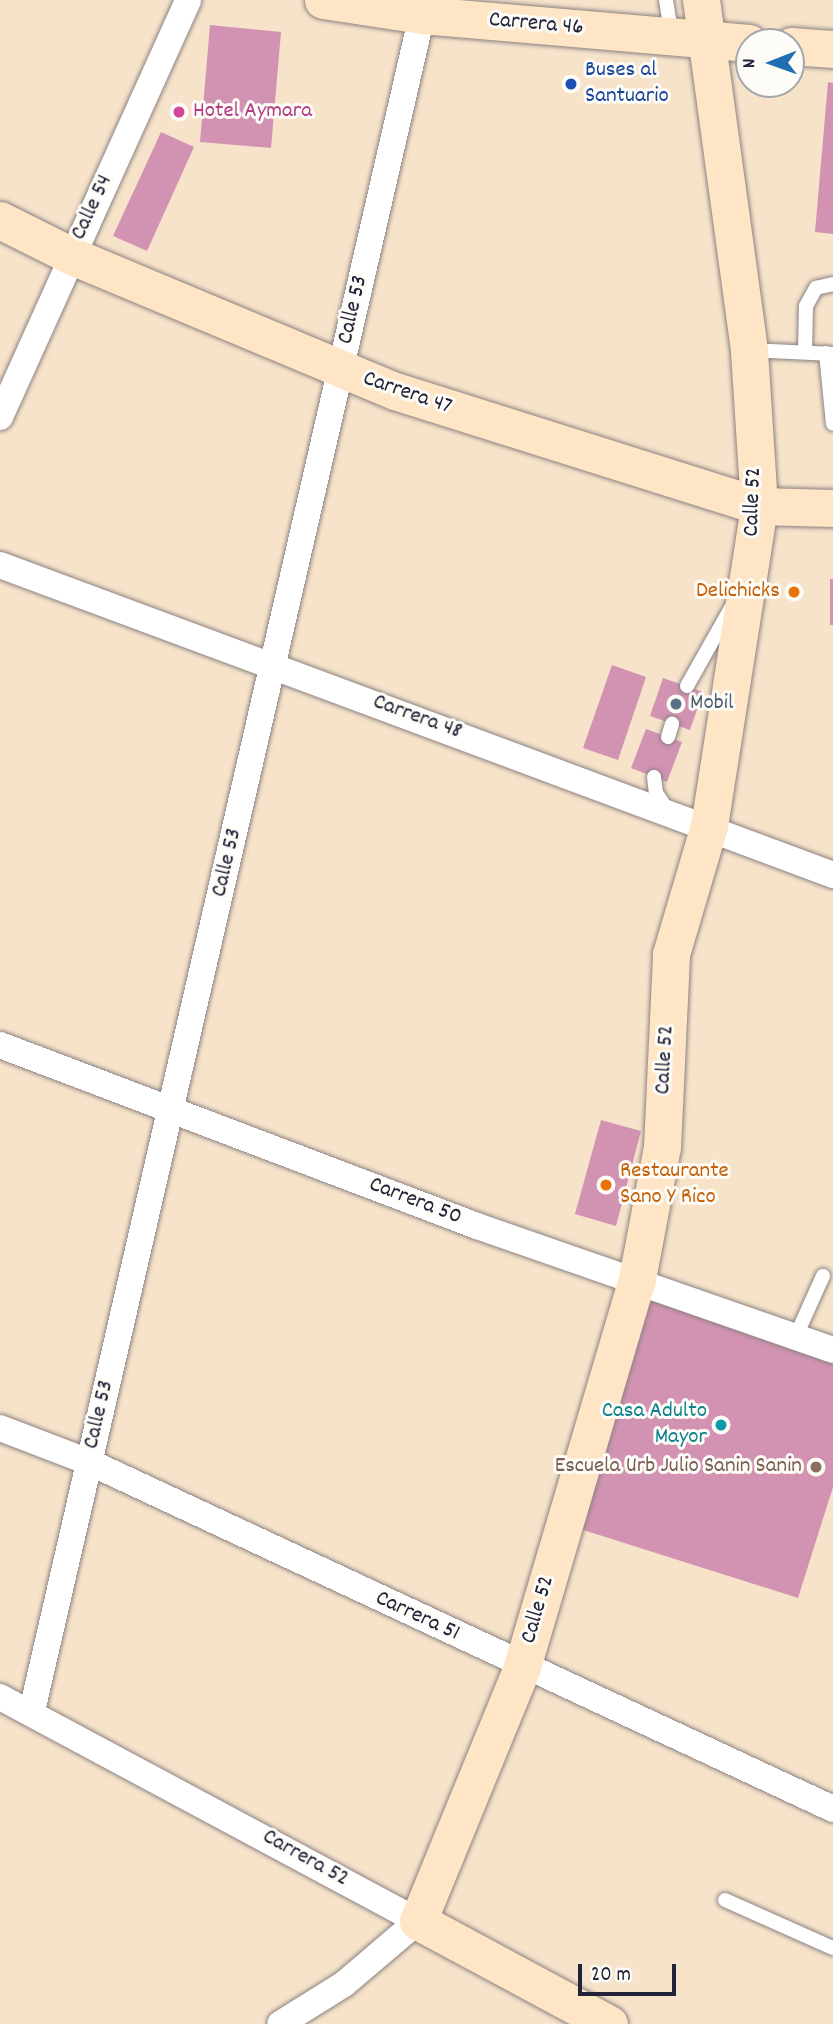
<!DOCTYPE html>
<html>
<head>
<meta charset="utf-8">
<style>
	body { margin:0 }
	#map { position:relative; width:833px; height:2024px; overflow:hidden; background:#f6e3ca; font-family:Dekko,sans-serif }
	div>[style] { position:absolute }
	.building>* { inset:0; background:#d293b3 }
	.roads { filter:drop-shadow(0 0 2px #8c8282) drop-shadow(0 0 2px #8c8282) }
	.lane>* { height:14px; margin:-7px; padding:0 7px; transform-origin:7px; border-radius:7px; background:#fff }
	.street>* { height:26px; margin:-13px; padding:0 13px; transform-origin:13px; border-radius:13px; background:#fff }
	.secondary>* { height:37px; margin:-18.5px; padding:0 18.5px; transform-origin:18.5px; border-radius:18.5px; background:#fee5c5 }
	.dots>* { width:19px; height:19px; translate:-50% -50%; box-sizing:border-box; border:4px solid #fdfcf7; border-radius:50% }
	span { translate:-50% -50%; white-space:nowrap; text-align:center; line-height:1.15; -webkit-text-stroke:6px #fdfcf7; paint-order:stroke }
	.street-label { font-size:23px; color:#22223b }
	.transit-label { font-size:23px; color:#164399 }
	.left { translate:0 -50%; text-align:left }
	.hotel-label { font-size:23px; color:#b23c85 }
	.food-label { font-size:23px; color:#c56008 }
	.right { translate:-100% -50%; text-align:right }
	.service-label { font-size:23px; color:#4e5e75 }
	.culture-label { font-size:23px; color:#0d838f }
	.education-label { font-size:23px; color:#785e54 }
	.north { position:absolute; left:735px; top:28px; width:70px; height:70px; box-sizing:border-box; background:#fdfcf7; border:2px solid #a5a5ac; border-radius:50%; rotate:269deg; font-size:19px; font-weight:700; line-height:28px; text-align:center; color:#22223b }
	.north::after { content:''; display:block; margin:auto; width:24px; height:32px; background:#1f6fb2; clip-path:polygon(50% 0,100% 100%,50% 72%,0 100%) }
	.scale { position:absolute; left:578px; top:1964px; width:98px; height:32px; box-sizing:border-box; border:4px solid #22223b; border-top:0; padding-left:9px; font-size:21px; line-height:24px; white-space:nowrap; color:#22223b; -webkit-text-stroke:5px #fdfcf7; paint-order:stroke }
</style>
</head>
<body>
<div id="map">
	<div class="building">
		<i style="clip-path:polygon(210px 25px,281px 32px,271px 148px,200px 142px)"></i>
		<i style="clip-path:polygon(828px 82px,833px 83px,833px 234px,815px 232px)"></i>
		<i style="clip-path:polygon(161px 132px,194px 147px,147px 251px,113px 236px)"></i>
		<i style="clip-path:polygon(830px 579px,833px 579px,833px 625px,830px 625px)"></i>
		<i style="clip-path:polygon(612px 665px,646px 677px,618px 760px,583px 748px)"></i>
		<i style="clip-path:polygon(663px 678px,703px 692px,690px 730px,650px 716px)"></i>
		<i style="clip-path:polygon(646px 729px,682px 742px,667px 782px,631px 768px)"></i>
		<i style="clip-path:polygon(601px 1120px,641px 1131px,616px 1226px,575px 1214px)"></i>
		<i style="clip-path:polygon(650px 1297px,833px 1363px,833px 1487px,798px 1598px,577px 1528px)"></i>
	</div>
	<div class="roads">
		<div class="lane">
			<i style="left:666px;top:0;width:37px;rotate:81deg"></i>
			<i style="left:750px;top:350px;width:83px;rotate:2.8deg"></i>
			<i style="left:805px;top:352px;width:46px;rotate:-88.8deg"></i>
			<i style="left:806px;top:306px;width:21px;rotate:-61deg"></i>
			<i style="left:816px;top:288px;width:17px;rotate:-13deg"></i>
			<i style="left:826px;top:353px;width:71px;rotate:84.4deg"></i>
			<i style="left:687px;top:686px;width:90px;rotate:-60.6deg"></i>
			<i style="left:668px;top:737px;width:14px;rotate:-73deg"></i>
			<i style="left:654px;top:777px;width:16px;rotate:83deg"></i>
			<i style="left:656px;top:793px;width:22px;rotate:56deg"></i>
			<i style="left:796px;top:1336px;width:66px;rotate:-65.8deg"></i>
			<i style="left:725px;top:1900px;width:118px;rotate:24deg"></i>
		</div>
		<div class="street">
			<i style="left:0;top:417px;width:457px;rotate:-65.7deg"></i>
			<i style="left:0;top:565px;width:889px;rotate:20.41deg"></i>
			<i style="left:0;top:1045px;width:510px;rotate:20.78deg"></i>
			<i style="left:477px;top:1226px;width:377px;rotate:19.2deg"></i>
			<i style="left:0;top:1428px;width:95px;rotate:20.9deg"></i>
			<i style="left:89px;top:1462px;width:821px;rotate:25deg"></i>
			<i style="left:0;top:1697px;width:474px;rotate:28.2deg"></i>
			<i style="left:418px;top:1921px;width:97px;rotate:139.6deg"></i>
			<i style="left:344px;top:1984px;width:75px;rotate:148deg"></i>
			<i style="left:32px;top:1711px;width:1740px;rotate:-77.05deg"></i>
		</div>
		<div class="secondary">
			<i style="left:323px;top:0;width:100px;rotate:8.6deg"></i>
			<i style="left:422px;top:15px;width:328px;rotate:4.9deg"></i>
			<i style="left:791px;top:46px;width:42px;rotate:4.1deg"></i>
			<i style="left:0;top:220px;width:80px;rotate:26.6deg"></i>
			<i style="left:72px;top:256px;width:350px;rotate:22.7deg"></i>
			<i style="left:395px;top:391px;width:382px;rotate:17.5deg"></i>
			<i style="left:759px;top:506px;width:74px;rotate:1.5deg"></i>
			<i style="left:609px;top:2024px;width:217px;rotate:-151.7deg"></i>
			<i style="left:418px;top:1921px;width:274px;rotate:-67.7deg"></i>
			<i style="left:522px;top:1667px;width:405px;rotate:-73.5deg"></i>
			<i style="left:637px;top:1279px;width:134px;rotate:-79.3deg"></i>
			<i style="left:662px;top:1147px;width:193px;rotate:-87.3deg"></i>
			<i style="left:671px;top:954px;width:134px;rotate:-73.5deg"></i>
			<i style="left:709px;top:826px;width:324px;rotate:-81.1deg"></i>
			<i style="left:759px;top:506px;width:156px;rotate:-93.7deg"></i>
			<i style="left:749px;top:350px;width:353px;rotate:-97.8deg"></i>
		</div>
	</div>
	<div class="dots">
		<i style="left:571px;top:84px;background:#1a4fb4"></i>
		<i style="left:179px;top:112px;background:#d1479c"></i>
		<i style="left:794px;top:592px;background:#e8710a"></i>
		<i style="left:676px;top:704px;background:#5c6f8a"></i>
		<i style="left:606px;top:1185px;background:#e8710a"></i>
		<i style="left:721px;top:1425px;background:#0f9aa8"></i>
		<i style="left:816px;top:1467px;background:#8d6e63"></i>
	</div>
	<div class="street-label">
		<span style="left:536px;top:25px;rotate:5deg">Carrera 46</span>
		<span style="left:93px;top:208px;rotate:-65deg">Calle 54</span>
		<span style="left:354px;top:310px;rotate:-77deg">Calle 53</span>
		<span style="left:407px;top:394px;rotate:19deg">Carrera 47</span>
		<span style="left:754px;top:502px;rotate:-88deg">Calle 52</span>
		<span style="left:417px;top:718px;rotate:20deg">Carrera 48</span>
		<span style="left:228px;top:863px;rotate:-77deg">Calle 53</span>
		<span style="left:666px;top:1060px;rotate:-87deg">Calle 52</span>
		<span style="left:415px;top:1202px;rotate:21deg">Carrera 50</span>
		<span style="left:100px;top:1415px;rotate:-77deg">Calle 53</span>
		<span style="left:539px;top:1610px;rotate:-74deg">Calle 52</span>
		<span style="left:417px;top:1617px;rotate:25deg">Carrera 51</span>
		<span style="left:305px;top:1859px;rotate:29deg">Carrera 52</span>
	</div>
	<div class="transit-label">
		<span class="left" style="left:585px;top:84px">Buses al<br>Santuario</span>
	</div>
	<div class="hotel-label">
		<span class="left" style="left:193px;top:112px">Hotel Aymara</span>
	</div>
	<div class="food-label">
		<span class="right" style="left:780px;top:592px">Delichicks</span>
		<span class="left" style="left:620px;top:1185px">Restaurante<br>Sano Y Rico</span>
	</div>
	<div class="service-label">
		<span class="left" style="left:690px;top:704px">Mobil</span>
	</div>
	<div class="culture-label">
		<span class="right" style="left:707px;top:1425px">Casa Adulto<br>Mayor</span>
	</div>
	<div class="education-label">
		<span class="right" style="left:802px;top:1467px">Escuela Urb Julio Sanin Sanin</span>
	</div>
	<div class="north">N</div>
	<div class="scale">20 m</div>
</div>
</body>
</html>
